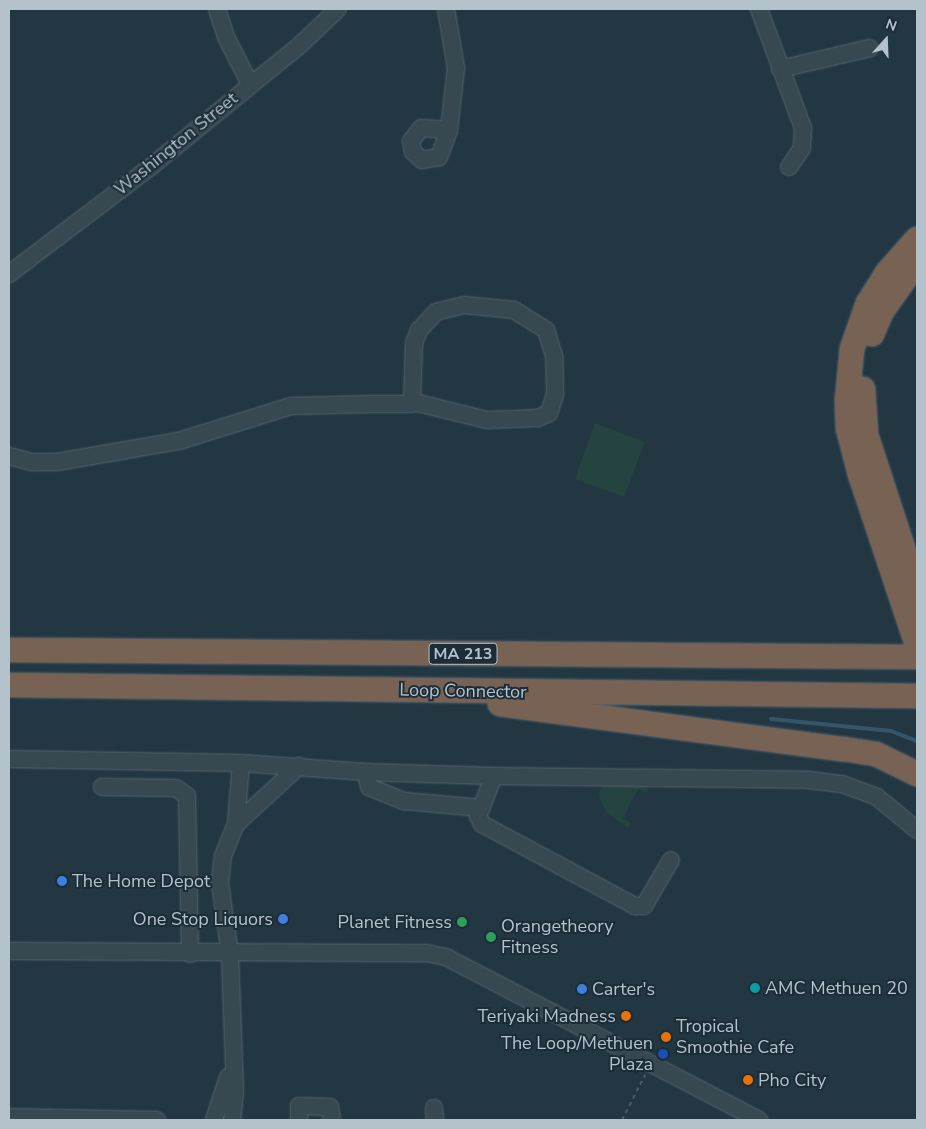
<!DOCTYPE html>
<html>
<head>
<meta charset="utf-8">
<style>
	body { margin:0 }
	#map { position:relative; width:926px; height:1129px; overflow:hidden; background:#233742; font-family:"Nunito Sans",sans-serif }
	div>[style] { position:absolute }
	.green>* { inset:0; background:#254340 }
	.stream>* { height:4px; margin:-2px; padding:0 2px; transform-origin:2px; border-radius:2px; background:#35566a }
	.path>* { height:2px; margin-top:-1px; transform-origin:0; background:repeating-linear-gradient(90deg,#45605e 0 4px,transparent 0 8px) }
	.roads { filter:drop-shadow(0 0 1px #55656f) drop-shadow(0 0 1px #55656f) }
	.minor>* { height:16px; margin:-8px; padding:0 8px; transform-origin:8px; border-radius:8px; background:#374851 }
	.highway>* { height:24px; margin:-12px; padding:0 12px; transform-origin:12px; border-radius:12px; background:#786254 }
	.dots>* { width:14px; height:14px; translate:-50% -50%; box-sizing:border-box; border:2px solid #1c2d37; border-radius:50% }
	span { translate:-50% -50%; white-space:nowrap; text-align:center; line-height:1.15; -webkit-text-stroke:4px #1c2d37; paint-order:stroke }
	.shield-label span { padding:1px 4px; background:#1c2d37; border:1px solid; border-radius:4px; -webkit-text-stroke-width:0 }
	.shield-label { font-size:16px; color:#b4c2cc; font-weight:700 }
	.street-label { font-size:18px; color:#b4c2cc }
	.poi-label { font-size:18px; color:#b4c2cc }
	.left { translate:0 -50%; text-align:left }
	.right { translate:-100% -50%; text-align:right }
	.frame { position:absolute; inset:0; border:10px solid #b4c2cc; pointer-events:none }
	.north { position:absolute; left:861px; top:15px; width:50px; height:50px; -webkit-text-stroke:4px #1c2d37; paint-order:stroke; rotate:20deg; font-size:14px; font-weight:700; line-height:20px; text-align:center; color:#b4c2cc }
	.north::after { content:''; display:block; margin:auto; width:18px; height:22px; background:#b4c2cc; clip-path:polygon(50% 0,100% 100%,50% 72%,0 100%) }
</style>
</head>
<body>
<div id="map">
	<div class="green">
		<i style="clip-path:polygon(595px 423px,645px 442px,624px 497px,575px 479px)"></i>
		<i style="clip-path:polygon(605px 784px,643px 784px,649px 789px,646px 793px,638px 789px,623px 818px,630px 823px,628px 828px,607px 813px,600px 800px,599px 792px)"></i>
	</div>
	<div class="stream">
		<i style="left:771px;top:719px;width:121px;rotate:5.7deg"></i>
		<i style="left:891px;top:731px;width:28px;rotate:21deg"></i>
	</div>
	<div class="path">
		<i style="left:622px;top:1120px;width:51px;rotate:-62.9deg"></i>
	</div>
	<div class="roads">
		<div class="minor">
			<i style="left:217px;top:9px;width:29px;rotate:72deg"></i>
			<i style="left:226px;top:37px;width:53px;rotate:62.9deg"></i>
			<i style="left:446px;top:9px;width:60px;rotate:80.4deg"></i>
			<i style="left:456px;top:68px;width:62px;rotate:96.4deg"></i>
			<i style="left:449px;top:130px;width:29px;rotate:110deg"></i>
			<i style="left:439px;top:157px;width:17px;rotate:170deg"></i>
			<i style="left:422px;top:160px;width:12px;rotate:-138deg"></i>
			<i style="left:413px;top:152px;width:11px;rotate:-100deg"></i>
			<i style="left:411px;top:141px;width:16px;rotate:-52deg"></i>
			<i style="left:421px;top:128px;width:28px;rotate:4deg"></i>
			<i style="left:759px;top:9px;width:127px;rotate:69.7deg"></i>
			<i style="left:803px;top:128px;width:20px;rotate:93deg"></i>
			<i style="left:802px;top:148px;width:23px;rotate:124deg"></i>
			<i style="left:780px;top:69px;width:92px;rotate:-13.1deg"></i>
			<i style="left:9px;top:274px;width:174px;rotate:-37.1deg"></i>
			<i style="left:148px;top:169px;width:196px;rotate:-39.2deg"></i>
			<i style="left:300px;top:45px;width:52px;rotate:-43.5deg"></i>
			<i style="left:9px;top:456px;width:24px;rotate:15deg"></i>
			<i style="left:32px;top:462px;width:25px"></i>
			<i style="left:57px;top:462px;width:124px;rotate:-9.8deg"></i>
			<i style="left:179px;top:441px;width:117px;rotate:-17.4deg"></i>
			<i style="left:291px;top:406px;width:83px;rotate:-1.4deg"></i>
			<i style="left:374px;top:404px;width:29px"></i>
			<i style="left:403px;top:404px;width:15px;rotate:-4deg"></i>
			<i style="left:418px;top:403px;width:71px;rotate:13.8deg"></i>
			<i style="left:487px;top:420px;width:51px;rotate:-2.2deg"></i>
			<i style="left:538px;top:418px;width:12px;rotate:-24deg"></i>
			<i style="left:549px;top:413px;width:19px;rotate:-72deg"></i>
			<i style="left:555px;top:395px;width:39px;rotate:-91deg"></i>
			<i style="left:554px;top:356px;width:27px;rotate:-107deg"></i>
			<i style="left:546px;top:330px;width:38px;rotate:-148deg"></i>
			<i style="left:514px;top:310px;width:50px;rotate:-174.3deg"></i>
			<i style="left:464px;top:305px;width:29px;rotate:166deg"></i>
			<i style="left:436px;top:312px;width:25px;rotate:133deg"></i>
			<i style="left:419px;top:330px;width:14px;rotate:111deg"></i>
			<i style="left:414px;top:343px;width:61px;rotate:91.9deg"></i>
			<i style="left:9px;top:759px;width:232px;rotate:1deg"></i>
			<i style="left:241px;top:763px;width:125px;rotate:4.1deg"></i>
			<i style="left:366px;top:772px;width:128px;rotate:1.8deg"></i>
			<i style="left:494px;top:776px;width:314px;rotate:0.7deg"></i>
			<i style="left:808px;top:780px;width:34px;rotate:7deg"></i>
			<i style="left:842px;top:784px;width:37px;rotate:20deg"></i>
			<i style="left:877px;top:797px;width:52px;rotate:39.5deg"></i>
			<i style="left:366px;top:772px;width:15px;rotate:79deg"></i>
			<i style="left:369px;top:787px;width:38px;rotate:22deg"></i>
			<i style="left:404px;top:801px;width:78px;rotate:5.1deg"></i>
			<i style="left:494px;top:776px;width:43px;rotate:111.8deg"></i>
			<i style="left:478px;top:816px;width:9px;rotate:63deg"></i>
			<i style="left:482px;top:824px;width:174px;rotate:28.2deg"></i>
			<i style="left:635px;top:906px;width:9px"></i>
			<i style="left:644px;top:906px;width:53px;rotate:-59.6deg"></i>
			<i style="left:102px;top:787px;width:74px;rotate:0.8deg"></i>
			<i style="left:176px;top:788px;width:14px;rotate:36deg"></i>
			<i style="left:187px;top:796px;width:158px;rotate:88.9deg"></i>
			<i style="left:236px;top:824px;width:86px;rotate:-42.6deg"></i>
			<i style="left:9px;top:951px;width:418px;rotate:0.3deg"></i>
			<i style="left:427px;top:953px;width:19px;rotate:12deg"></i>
			<i style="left:446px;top:957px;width:353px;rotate:27.5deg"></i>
			<i style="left:434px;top:1108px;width:12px;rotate:85deg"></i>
			<i style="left:9px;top:1117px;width:148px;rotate:1.2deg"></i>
			<i style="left:214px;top:1120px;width:45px;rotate:-72deg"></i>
			<i style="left:232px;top:1120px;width:29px;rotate:-84deg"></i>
			<i style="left:235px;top:1091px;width:136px;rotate:-92.1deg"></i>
			<i style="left:230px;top:955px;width:73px;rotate:-97.9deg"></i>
			<i style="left:220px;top:883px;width:27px;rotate:-84deg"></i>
			<i style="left:223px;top:856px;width:35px;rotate:-68deg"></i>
			<i style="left:236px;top:824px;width:61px;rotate:-85.3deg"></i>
			<i style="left:299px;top:1120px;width:14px;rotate:-90deg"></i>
			<i style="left:299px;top:1106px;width:31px;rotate:2deg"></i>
			<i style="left:330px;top:1107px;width:13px;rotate:81deg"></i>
		</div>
		<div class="highway">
			<i style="left:917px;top:239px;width:45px;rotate:131.4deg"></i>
			<i style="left:887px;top:273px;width:36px;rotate:122deg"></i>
			<i style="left:868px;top:303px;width:49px;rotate:109.2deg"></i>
			<i style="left:852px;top:349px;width:52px;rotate:95.5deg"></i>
			<i style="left:847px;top:401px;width:27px;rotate:88deg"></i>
			<i style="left:848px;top:428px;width:48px;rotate:75.4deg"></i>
			<i style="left:860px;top:474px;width:179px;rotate:71.5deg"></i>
			<i style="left:872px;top:334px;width:25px;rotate:-67deg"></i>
			<i style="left:882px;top:311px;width:59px;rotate:-54.7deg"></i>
			<i style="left:863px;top:389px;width:46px;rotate:86.3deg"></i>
			<i style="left:866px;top:435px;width:164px;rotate:71.9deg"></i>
			<i style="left:9px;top:650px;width:908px;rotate:0.44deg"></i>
			<i style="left:9px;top:685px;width:908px;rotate:0.69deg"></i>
			<i style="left:500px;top:704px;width:347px;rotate:7.5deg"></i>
			<i style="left:844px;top:749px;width:32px;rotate:9deg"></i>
			<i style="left:876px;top:754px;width:46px;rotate:26deg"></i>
		</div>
	</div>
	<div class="dots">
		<i style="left:62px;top:881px;background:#3f7fe0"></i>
		<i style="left:283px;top:919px;background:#3f7fe0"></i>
		<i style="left:462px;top:922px;background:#2e9e5b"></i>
		<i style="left:491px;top:937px;background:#2e9e5b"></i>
		<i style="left:755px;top:988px;background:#0f9aa8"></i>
		<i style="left:582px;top:989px;background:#3f7fe0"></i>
		<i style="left:626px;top:1016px;background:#e8710a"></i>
		<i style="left:666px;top:1037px;background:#e8710a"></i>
		<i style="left:663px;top:1054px;background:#1a4fb4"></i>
		<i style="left:748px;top:1080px;background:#e8710a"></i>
	</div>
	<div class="shield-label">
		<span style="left:463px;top:654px">MA 213</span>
	</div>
	<div class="street-label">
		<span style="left:176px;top:144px;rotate:-39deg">Washington Street</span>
		<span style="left:463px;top:691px;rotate:1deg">Loop Connector</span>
	</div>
	<div class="poi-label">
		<span class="left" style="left:72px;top:881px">The Home Depot</span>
		<span class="right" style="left:273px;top:919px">One Stop Liquors</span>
		<span class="right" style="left:452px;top:922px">Planet Fitness</span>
		<span class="left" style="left:501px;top:937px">Orangetheory<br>Fitness</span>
		<span class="left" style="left:765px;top:988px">AMC Methuen 20</span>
		<span class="left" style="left:592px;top:989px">Carter's</span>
		<span class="right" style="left:616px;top:1016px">Teriyaki Madness</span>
		<span class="left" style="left:676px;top:1037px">Tropical<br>Smoothie Cafe</span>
		<span class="right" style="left:653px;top:1054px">The Loop/Methuen<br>Plaza</span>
		<span class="left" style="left:758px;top:1080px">Pho City</span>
	</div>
	<div class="frame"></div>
	<div class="north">N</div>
</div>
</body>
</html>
